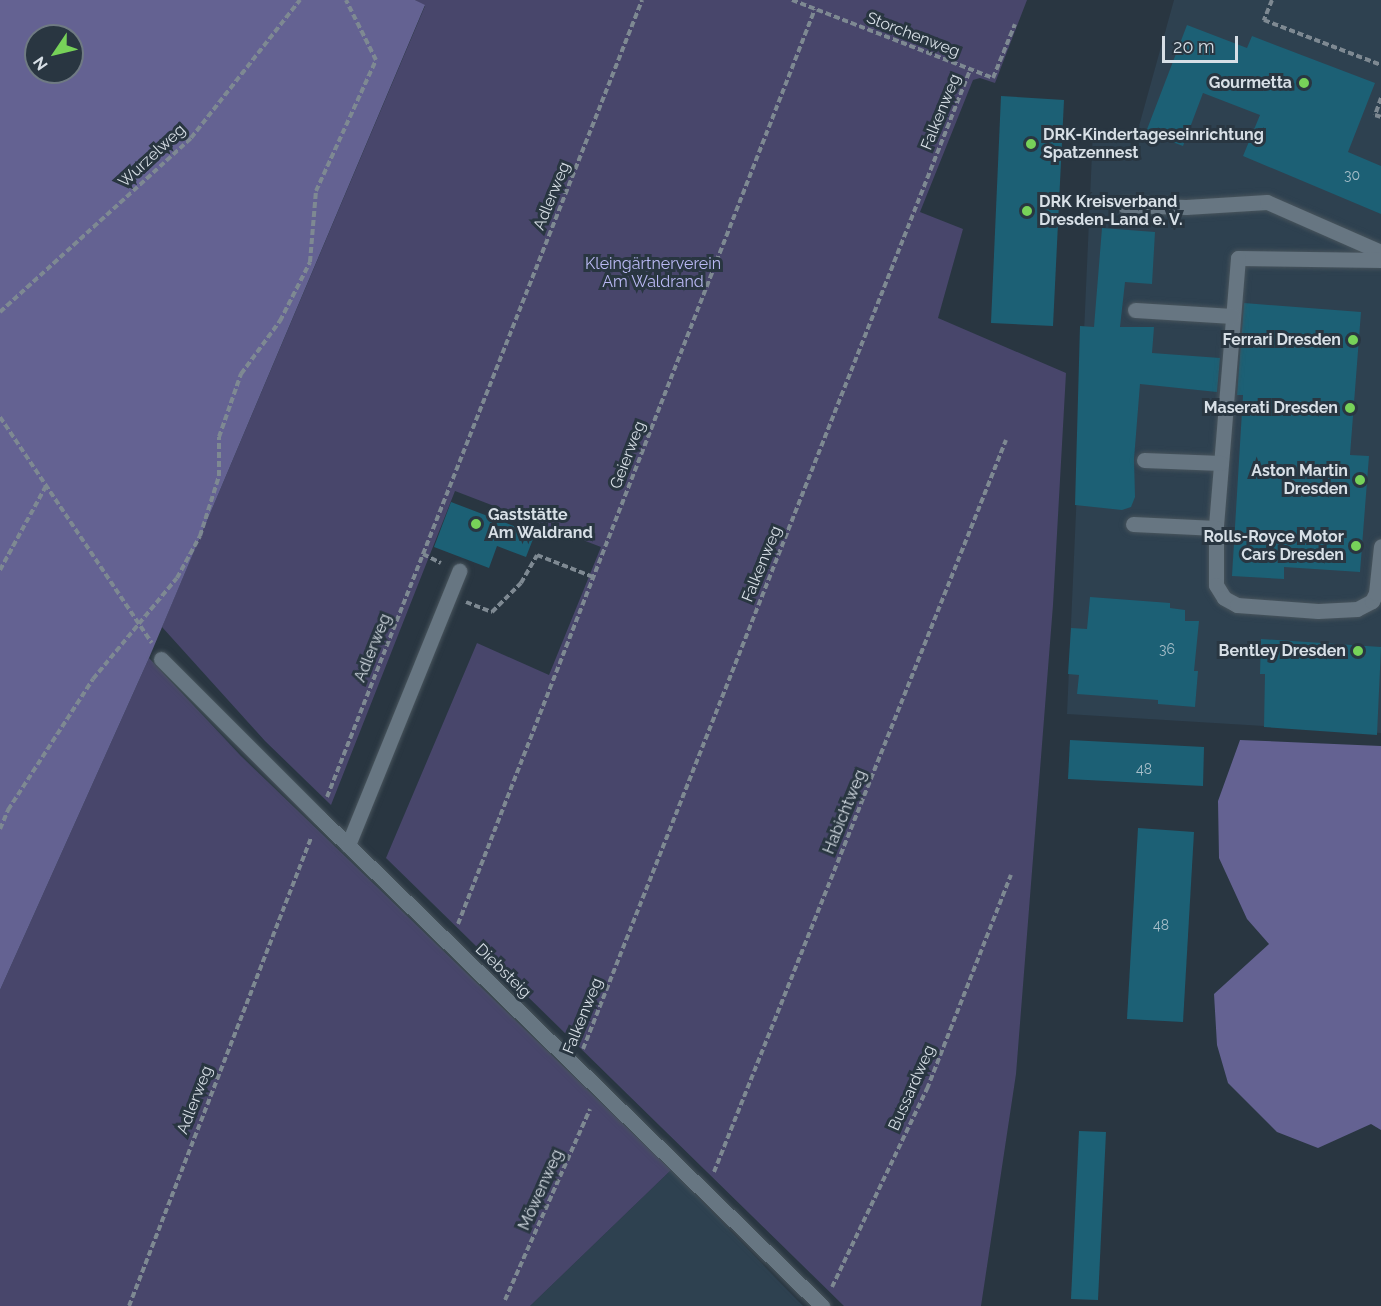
<!DOCTYPE html>
<html>
<head>
<meta charset="utf-8">
<style>
	body { margin:0 }
	#map { position:relative; width:1381px; height:1306px; overflow:hidden; background:#293641; font-family:Raleway,sans-serif }
	div>[style] { position:absolute }
	.built>* { inset:0; background:#2e4150 }
	.green>* { inset:0; background:#48466b }
	.forest>* { inset:0; background:#646292 }
	.building>* { inset:0; background:#1c6075 }
	.path>* { height:4px; margin-top:-2px; transform-origin:0; background:repeating-linear-gradient(90deg,#7e8992 0 6px,transparent 0 9px) }
	.roads { filter:drop-shadow(0 0 2px #48545c) drop-shadow(0 0 2px #48545c) }
	.service>* { height:15px; margin:-7.5px; padding:0 7.5px; transform-origin:7.5px; border-radius:7.5px; background:#677682 }
	.dots>* { width:16px; height:16px; translate:-50% -50%; box-sizing:border-box; border:3px solid #293641; border-radius:50% }
	span { translate:-50% -50%; white-space:nowrap; text-align:center; line-height:1.15; -webkit-text-stroke:6px #293641; paint-order:stroke }
	.number-label { font-size:14px; color:#a8bfca }
	.number-label span { -webkit-text-stroke-width:0 }
	.street-label { font-size:16px; color:#d7dfe6 }
	.poi-label { font-size:16px; color:#d7dfe6; font-weight:700 }
	.right { translate:-100% -50%; text-align:right }
	.left { translate:0 -50%; text-align:left }
	.park-label { font-size:16px; color:#bbbaf5 }
	.north { position:absolute; left:24px; top:24px; width:60px; height:60px; box-sizing:border-box; background:#293641; border:2px solid #6f7a83; border-radius:50%; rotate:235deg; font-size:16px; font-weight:700; line-height:24px; text-align:center; color:#d7dfe6 }
	.north::after { content:''; display:block; margin:auto; width:21px; height:27px; background:#77d259; clip-path:polygon(50% 0,100% 100%,50% 72%,0 100%) }
	.scale { position:absolute; left:1162px; top:36px; width:76px; height:27px; box-sizing:border-box; border:3px solid #d7dfe6; border-top:0; padding-left:8px; font-size:18px; line-height:21px; white-space:nowrap; color:#d7dfe6; -webkit-text-stroke:4px #293641; paint-order:stroke }
</style>
</head>
<body>
<div id="map">
	<div class="built">
		<i style="clip-path:polygon(1174px 0,1381px 0,1381px 733px,1067px 714px,1093px 131px,1134px 144px)"></i>
		<i style="clip-path:polygon(671px 1170px,803px 1306px,530px 1306px)"></i>
	</div>
	<div class="green">
		<i style="clip-path:polygon(415px 0,1027px 0,995px 83px,980px 78px,973px 80px,920px 212px,963px 229px,938px 318px,1066px 373px,1053px 605px,1016px 1074px,981px 1306px,844px 1306px,386px 858px,477px 643px,549px 675px,601px 547px,455px 491px,331px 805px,265px 741px,162px 627px,425px 6px)"></i>
		<i style="clip-path:polygon(149px 658px,241px 756px,671px 1170px,530px 1306px,0 1306px,0 990px)"></i>
	</div>
	<div class="forest">
		<i style="clip-path:polygon(evenodd,0 0,415px 0,425px 5px,149px 658px,0 990px,0 0,36px 36px,72px 36px,72px 72px,36px 72px,36px 36px)"></i>
		<i style="clip-path:polygon(1240px 740px,1381px 746px,1381px 1130px,1371px 1124px,1318px 1148px,1277px 1132px,1228px 1083px,1217px 1045px,1214px 994px,1269px 944px,1247px 919px,1219px 858px,1218px 801px)"></i>
	</div>
	<div class="building">
		<i style="clip-path:polygon(1187px 25px,1247px 48px,1252px 36px,1375px 83px,1348px 152px,1381px 166px,1381px 214px,1243px 156px,1260px 115px,1203px 93px,1183px 146px,1146px 132px)"></i>
		<i style="clip-path:polygon(1001px 96px,1064px 100px,1053px 326px,991px 323px)"></i>
		<i style="clip-path:polygon(1102px 228px,1155px 232px,1152px 284px,1125px 282px,1120px 327px,1154px 327px,1152px 353px,1220px 358px,1217px 392px,1140px 384px,1134px 459px,1135px 497px,1131px 507px,1122px 510px,1075px 505px,1080px 326px,1094px 327px)"></i>
		<i style="clip-path:polygon(1244px 303px,1361px 312px,1350px 455px,1369px 456px,1360px 572px,1284px 567px,1284px 579px,1232px 576px,1243px 395px,1237px 395px)"></i>
		<i style="clip-path:polygon(451px 502px,535px 534px,526px 557px,497px 546px,489px 568px,434px 547px)"></i>
		<i style="clip-path:polygon(1090px 597px,1170px 603px,1170px 608px,1185px 610px,1185px 621px,1199px 621px,1194px 671px,1198px 671px,1195px 707px,1158px 704px,1158px 700px,1077px 694px,1079px 675px,1068px 674px,1071px 628px,1087px 629px)"></i>
		<i style="clip-path:polygon(1261px 639px,1381px 647px,1377px 735px,1264px 727px,1265px 674px,1260px 674px)"></i>
		<i style="clip-path:polygon(1070px 740px,1204px 747px,1203px 786px,1068px 779px)"></i>
		<i style="clip-path:polygon(1138px 828px,1194px 832px,1183px 1022px,1127px 1019px)"></i>
		<i style="clip-path:polygon(1079px 1131px,1106px 1132px,1098px 1300px,1071px 1299px)"></i>
	</div>
	<div class="path">
		<i style="left:792px;top:0;width:216px;rotate:21.2deg"></i>
		<i style="left:993px;top:78px;width:58px;rotate:-67.8deg"></i>
		<i style="left:1272px;top:0;width:22px;rotate:112deg"></i>
		<i style="left:1264px;top:20px;width:125px;rotate:21deg"></i>
		<i style="left:1381px;top:98px;width:18px;rotate:109deg"></i>
		<i style="left:1375px;top:115px;width:6px;rotate:18deg"></i>
		<i style="left:0;top:312px;width:258px;rotate:-42.3deg"></i>
		<i style="left:191px;top:138px;width:176px;rotate:-51.7deg"></i>
		<i style="left:0;top:417px;width:272px;rotate:56.1deg"></i>
		<i style="left:423px;top:554px;width:20px;rotate:27deg"></i>
		<i style="left:0;top:570px;width:96px;rotate:-61.3deg"></i>
		<i style="left:466px;top:602px;width:28px;rotate:21deg"></i>
		<i style="left:492px;top:612px;width:41px;rotate:-45deg"></i>
		<i style="left:521px;top:583px;width:32px;rotate:-60deg"></i>
		<i style="left:537px;top:555px;width:60px;rotate:21.4deg"></i>
		<i style="left:327px;top:797px;width:857px;rotate:-68.43deg"></i>
		<i style="left:0;top:829px;width:21px;rotate:-67deg"></i>
		<i style="left:8px;top:810px;width:156px;rotate:-57deg"></i>
		<i style="left:93px;top:679px;width:131px;rotate:-50.3deg"></i>
		<i style="left:177px;top:578px;width:48px;rotate:-61.3deg"></i>
		<i style="left:200px;top:536px;width:63px;rotate:-72.4deg"></i>
		<i style="left:219px;top:476px;width:39px;rotate:-90deg"></i>
		<i style="left:219px;top:437px;width:67px;rotate:-70.8deg"></i>
		<i style="left:241px;top:374px;width:66px;rotate:-53.7deg"></i>
		<i style="left:280px;top:321px;width:66px;rotate:-63deg"></i>
		<i style="left:310px;top:262px;width:71px;rotate:-85.2deg"></i>
		<i style="left:316px;top:191px;width:144px;rotate:-65.4deg"></i>
		<i style="left:376px;top:60px;width:67px;rotate:-116.6deg"></i>
		<i style="left:458px;top:924px;width:982px;rotate:-68.69deg"></i>
		<i style="left:583px;top:1049px;width:1053px;rotate:-68.43deg"></i>
		<i style="left:714px;top:1172px;width:788px;rotate:-68.25deg"></i>
		<i style="left:832px;top:1287px;width:220px;rotate:-64.4deg"></i>
		<i style="left:927px;top:1089px;width:230px;rotate:-68.6deg"></i>
		<i style="left:505px;top:1300px;width:209px;rotate:-66deg"></i>
		<i style="left:129px;top:1306px;width:502px;rotate:-68.75deg"></i>
	</div>
	<div class="roads">
		<div class="service">
			<i style="left:1124px;top:205px;width:62px;rotate:1.8deg"></i>
			<i style="left:1186px;top:207px;width:81px;rotate:-3.5deg"></i>
			<i style="left:1267px;top:202px;width:124px;rotate:23.7deg"></i>
			<i style="left:1381px;top:260px;width:143px;rotate:-179.2deg"></i>
			<i style="left:1238px;top:258px;width:271px;rotate:94.7deg"></i>
			<i style="left:1216px;top:528px;width:57px;rotate:90deg"></i>
			<i style="left:1216px;top:585px;width:15px;rotate:58deg"></i>
			<i style="left:1224px;top:598px;width:15px;rotate:28deg"></i>
			<i style="left:1237px;top:605px;width:81px;rotate:4.2deg"></i>
			<i style="left:1318px;top:611px;width:39px;rotate:-3deg"></i>
			<i style="left:1357px;top:609px;width:17px;rotate:-28deg"></i>
			<i style="left:1372px;top:601px;width:9px;rotate:-63deg"></i>
			<i style="left:1376px;top:593px;width:47px;rotate:-83.9deg"></i>
			<i style="left:1135px;top:310px;width:98px;rotate:3.5deg"></i>
			<i style="left:1144px;top:460px;width:77px;rotate:2.2deg"></i>
			<i style="left:1133px;top:524px;width:83px;rotate:2.8deg"></i>
			<i style="left:161px;top:659px;width:223px;rotate:45deg"></i>
			<i style="left:319px;top:817px;width:702px;rotate:44.19deg"></i>
			<i style="left:348px;top:845px;width:296px;rotate:-67.9deg"></i>
		</div>
	</div>
	<div class="dots">
		<i style="left:1304px;top:83px;background:#77d259"></i>
		<i style="left:1031px;top:144px;background:#77d259"></i>
		<i style="left:1027px;top:211px;background:#77d259"></i>
		<i style="left:1353px;top:340px;background:#77d259"></i>
		<i style="left:1350px;top:408px;background:#77d259"></i>
		<i style="left:1360px;top:480px;background:#77d259"></i>
		<i style="left:476px;top:524px;background:#77d259"></i>
		<i style="left:1356px;top:546px;background:#77d259"></i>
		<i style="left:1358px;top:651px;background:#77d259"></i>
	</div>
	<div class="number-label">
		<span style="left:1352px;top:175px">30</span>
		<span style="left:1167px;top:649px">36</span>
		<span style="left:1144px;top:769px">48</span>
		<span style="left:1161px;top:925px">48</span>
	</div>
	<div class="street-label">
		<span style="left:913px;top:35px;rotate:21deg">Storchenweg</span>
		<span style="left:941px;top:112px;rotate:-68deg">Falkenweg</span>
		<span style="left:152px;top:156px;rotate:-43deg">Wurzelweg</span>
		<span style="left:552px;top:196px;rotate:-68deg">Adlerweg</span>
		<span style="left:628px;top:455px;rotate:-69deg">Geierweg</span>
		<span style="left:762px;top:564px;rotate:-68deg">Falkenweg</span>
		<span style="left:373px;top:648px;rotate:-68deg">Adlerweg</span>
		<span style="left:845px;top:812px;rotate:-68deg">Habichtweg</span>
		<span style="left:503px;top:971px;rotate:44deg">Diebsteig</span>
		<span style="left:583px;top:1016px;rotate:-68deg">Falkenweg</span>
		<span style="left:912px;top:1088px;rotate:-66deg">Bussardweg</span>
		<span style="left:195px;top:1100px;rotate:-69deg">Adlerweg</span>
		<span style="left:541px;top:1190px;rotate:-66deg">Möwenweg</span>
	</div>
	<div class="poi-label">
		<span class="right" style="left:1292px;top:83px">Gourmetta</span>
		<span class="left" style="left:1043px;top:144px">DRK-Kindertageseinrichtung<br>Spatzennest</span>
		<span class="left" style="left:1039px;top:211px">DRK Kreisverband<br>Dresden-Land e. V.</span>
		<span class="right" style="left:1341px;top:340px">Ferrari Dresden</span>
		<span class="right" style="left:1338px;top:408px">Maserati Dresden</span>
		<span class="right" style="left:1348px;top:480px">Aston Martin<br>Dresden</span>
		<span class="left" style="left:488px;top:524px">Gaststätte<br>Am Waldrand</span>
		<span class="right" style="left:1344px;top:546px">Rolls-Royce Motor<br>Cars Dresden</span>
		<span class="right" style="left:1346px;top:651px">Bentley Dresden</span>
	</div>
	<div class="park-label">
		<span style="left:653px;top:273px">Kleingärtnerverein<br>Am Waldrand</span>
	</div>
	<div class="north">N</div>
	<div class="scale">20 m</div>
</div>
</body>
</html>
